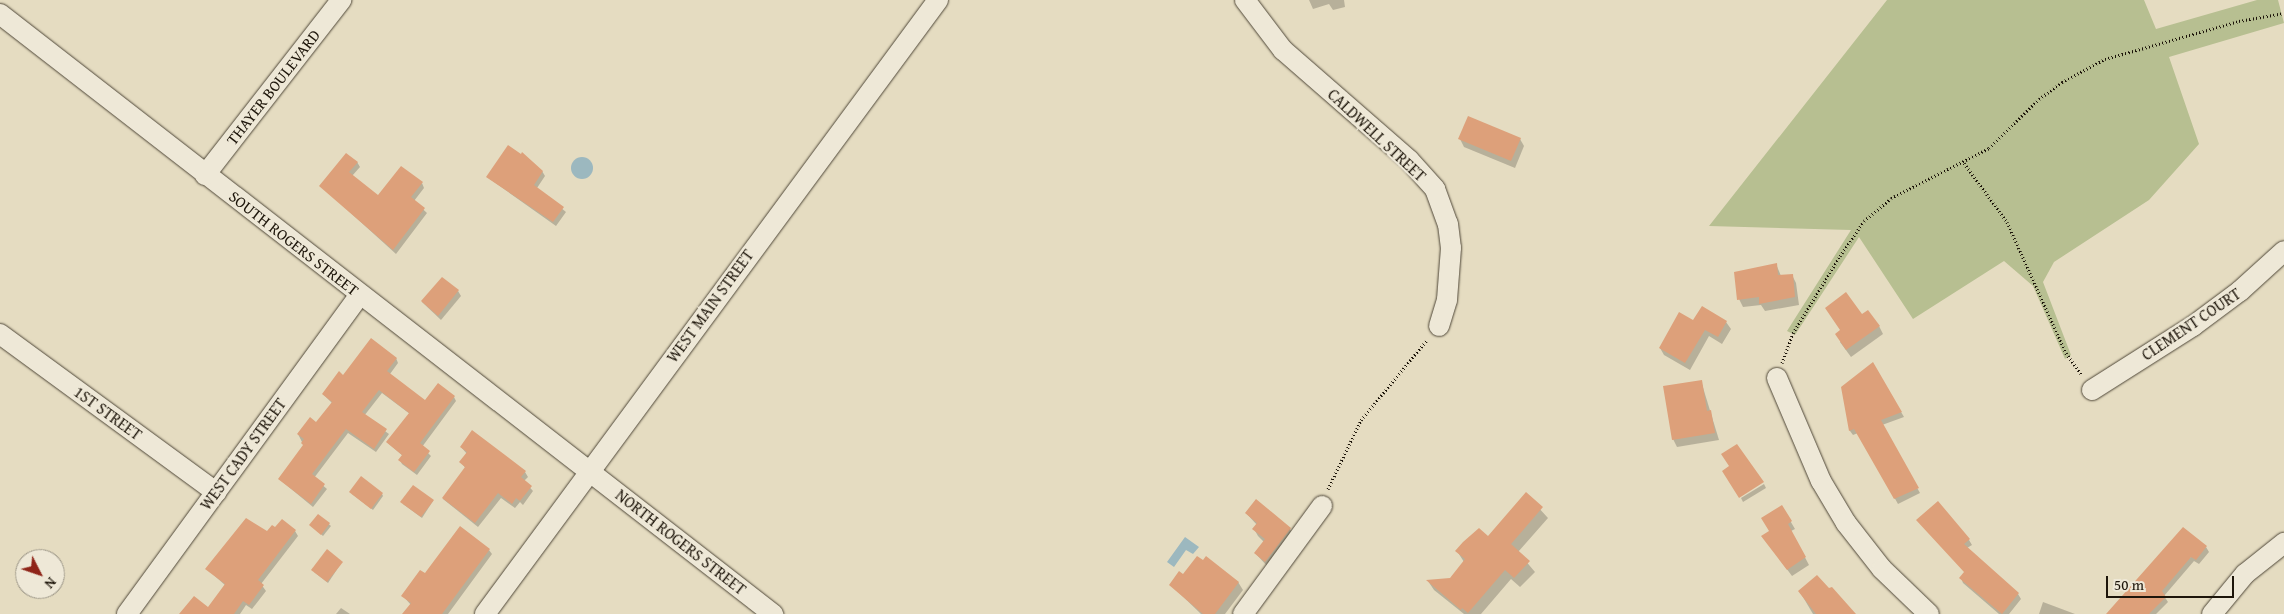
<!DOCTYPE html>
<html>
<head>
<meta charset="utf-8">
<style>
	body { margin:0 }
	#map { position:relative; width:2284px; height:614px; overflow:hidden; background:#e5dcc1; font-family:"Gentium Book Plus",serif }
	div>[style] { position:absolute }
	.green>* { inset:0; background:#b7bf91 }
	.water>* { inset:0; background:#9cb8bf }
	.round { border-radius:50% }
	.shadow>* { inset:0; background:#0003 }
	.building>* { inset:0; background:#dda07a }
	.path>* { height:3px; margin-top:-1.5px; transform-origin:0; background:repeating-linear-gradient(90deg,#1d150a 0 1px,transparent 0 3.5px) }
	.roads { filter:drop-shadow(0 0 1px #4f4738) drop-shadow(0 0 1px #4f4738) }
	.street>* { height:20px; margin:-10px; padding:0 10px; transform-origin:10px; border-radius:10px; background:#eee8d7 }
	span { translate:-50% -50%; white-space:nowrap; text-align:center; line-height:1.15; -webkit-text-stroke:4.5px #eee8d7; paint-order:stroke }
	.street-label { font-size:16px; color:#1d150a }
	.north { position:absolute; left:15px; top:549px; width:50px; height:50px; box-sizing:border-box; background:#eee8d7; border:1px solid #9a9485; border-radius:50%; rotate:131deg; font-size:14px; font-weight:700; line-height:20px; text-align:center; color:#1d150a }
	.north::after { content:''; display:block; margin:auto; width:18px; height:22px; background:#8f2418; clip-path:polygon(50% 0,100% 100%,50% 72%,0 100%) }
	.scale { position:absolute; left:2106px; top:576px; width:128px; height:22px; box-sizing:border-box; border:2px solid #1d150a; border-top:0; padding-left:6px; font-size:15px; line-height:18px; white-space:nowrap; color:#1d150a; -webkit-text-stroke:4px #eee8d7; paint-order:stroke }
</style>
</head>
<body>
<div id="map">
	<div class="green">
		<i style="clip-path:polygon(1887px 0,2144px 0,2156px 29px,2257px 0,2278px 0,2284px 23px,2169px 57px,2199px 144px,2149px 200px,2054px 262px,2043px 282px,2071px 355px,2065px 359px,2033px 286px,2004px 261px,1913px 319px,1859px 237px,1795px 335px,1787px 331px,1851px 230px,1709px 226px)"></i>
	</div>
	<div class="water">
		<i class="round" style="left:571px;top:157px;width:22px;height:22px"></i>
		<i style="clip-path:polygon(1185px 537px,1199px 547px,1193px 554px,1186px 550px,1174px 567px,1167px 562px)"></i>
	</div>
	<div class="shadow">
		<i style="clip-path:polygon(1309px 0,1344px 0,1345px 7px,1333px 10px,1329px 4px,1313px 9px)"></i>
		<i style="clip-path:polygon(1460px 139px,1520px 139px,1524px 146px,1515px 168px,1464px 147px)"></i>
		<i style="clip-path:polygon(357px 162px,360px 167px,352px 176px,378px 197px,422px 183px,424px 188px,414px 201px,427px 213px,396px 254px,321px 186px)"></i>
		<i style="clip-path:polygon(542px 171px,545px 176px,537px 188px,566px 212px,556px 226px,487px 177px)"></i>
		<i style="clip-path:polygon(1776px 264px,1781px 276px,1792px 275px,1796px 283px,1799px 305px,1765px 311px,1761px 305px,1743px 307px,1739px 299px)"></i>
		<i style="clip-path:polygon(458px 291px,461px 296px,441px 320px,422px 302px)"></i>
		<i style="clip-path:polygon(1862px 316px,1879px 326px,1883px 334px,1851px 357px,1840px 342px)"></i>
		<i style="clip-path:polygon(1694px 322px,1726px 322px,1731px 329px,1722px 344px,1709px 336px,1690px 370px,1664px 355px,1660px 348px)"></i>
		<i style="clip-path:polygon(396px 358px,398px 363px,390px 374px,425px 402px,454px 397px,456px 401px,422px 447px,431px 456px,417px 475px,402px 464px,400px 460px,403px 456px,388px 443px,410px 414px,382px 393px,364px 416px,389px 434px,376px 452px,348px 433px,314px 478px,327px 489px,313px 507px,279px 479px,304px 446px,298px 434px,317px 424px,333px 404px,323px 394px,343px 376px)"></i>
		<i style="clip-path:polygon(1873px 364px,1904px 417px,1882px 425px,1920px 493px,1898px 504px,1858px 433px,1853px 435px,1850px 431px,1842px 388px)"></i>
		<i style="clip-path:polygon(1701px 381px,1719px 440px,1677px 447px,1673px 439px)"></i>
		<i style="clip-path:polygon(461px 447px,525px 472px,528px 477px,524px 481px,533px 491px,523px 505px,520px 502px,515px 508px,501px 498px,478px 527px,443px 499px,466px 469px,461px 462px,467px 454px)"></i>
		<i style="clip-path:polygon(1764px 484px,1766px 488px,1743px 502px,1741px 498px)"></i>
		<i style="clip-path:polygon(352px 494px,382px 494px,383px 496px,373px 510px)"></i>
		<i style="clip-path:polygon(1526px 494px,1548px 518px,1518px 552px,1535px 572px,1520px 587px,1511px 579px,1481px 614px,1464px 614px,1434px 590px,1428px 581px,1450px 579px,1464px 562px,1457px 551px,1488px 538px)"></i>
		<i style="clip-path:polygon(433px 501px,422px 518px,403px 504px)"></i>
		<i style="clip-path:polygon(1938px 503px,1969px 540px,1972px 545px,1967px 548px,2018px 594px,2021px 599px,2009px 614px,1999px 614px,1963px 583px,1961px 578px,1965px 573px)"></i>
		<i style="clip-path:polygon(1782px 507px,1795px 529px,1791px 531px,1809px 565px,1792px 576px,1763px 537px,1771px 532px)"></i>
		<i style="clip-path:polygon(1246px 513px,1290px 529px,1294px 537px,1269px 568px,1255px 553px,1264px 542px,1258px 536px,1254px 529px,1257px 525px)"></i>
		<i style="clip-path:polygon(318px 515px,331px 526px,323px 536px,310px 525px)"></i>
		<i style="clip-path:polygon(295px 531px,298px 536px,261px 584px,266px 591px,252px 609px,246px 605px,240px 614px,181px 614px,209px 609px,226px 586px,207px 569px,267px 532px)"></i>
		<i style="clip-path:polygon(2206px 547px,2209px 552px,2199px 564px,2194px 561px,2164px 596px,2168px 602px,2156px 614px,2116px 614px,2113px 608px)"></i>
		<i style="clip-path:polygon(489px 550px,492px 554px,448px 614px,404px 614px,411px 605px,403px 596px,425px 575px)"></i>
		<i style="clip-path:polygon(342px 562px,328px 583px,314px 572px)"></i>
		<i style="clip-path:polygon(1183px 576px,1238px 582px,1243px 590px,1225px 614px,1201px 614px,1171px 585px)"></i>
		<i style="clip-path:polygon(1800px 592px,1854px 614px,1813px 614px)"></i>
		<i style="clip-path:polygon(2043px 602px,2075px 614px,2039px 614px)"></i>
		<i style="clip-path:polygon(341px 608px,350px 614px,336px 614px)"></i>
	</div>
	<div class="building">
		<i style="clip-path:polygon(1468px 116px,1521px 138px,1511px 161px,1458px 139px)"></i>
		<i style="clip-path:polygon(508px 145px,521px 154px,522px 152px,543px 171px,534px 185px,564px 207px,553px 222px,486px 177px)"></i>
		<i style="clip-path:polygon(346px 153px,358px 162px,349px 172px,378px 195px,401px 166px,423px 182px,411px 197px,425px 208px,393px 250px,319px 186px)"></i>
		<i style="clip-path:polygon(1777px 263px,1778px 275px,1793px 274px,1795px 297px,1759px 304px,1759px 297px,1737px 300px,1734px 272px)"></i>
		<i style="clip-path:polygon(442px 277px,459px 290px,438px 316px,421px 301px)"></i>
		<i style="clip-path:polygon(1846px 292px,1862px 314px,1868px 310px,1880px 326px,1846px 350px,1835px 334px,1840px 330px,1825px 308px)"></i>
		<i style="clip-path:polygon(1702px 306px,1727px 321px,1718px 337px,1705px 330px,1685px 363px,1659px 348px,1679px 312px,1693px 320px)"></i>
		<i style="clip-path:polygon(371px 338px,397px 358px,387px 371px,425px 400px,438px 383px,455px 396px,420px 443px,430px 451px,414px 472px,398px 460px,402px 455px,386px 442px,409px 413px,379px 390px,362px 412px,387px 429px,374px 449px,346px 429px,312px 474px,325px 484px,311px 504px,278px 479px,303px 445px,301px 443px,304px 439px,297px 434px,310px 417px,316px 422px,332px 402px,322px 394px,339px 371px,343px 375px)"></i>
		<i style="clip-path:polygon(1873px 362px,1902px 412px,1881px 420px,1919px 488px,1894px 499px,1854px 429px,1849px 431px,1841px 387px)"></i>
		<i style="clip-path:polygon(1702px 380px,1707px 411px,1711px 410px,1715px 433px,1672px 440px,1663px 386px)"></i>
		<i style="clip-path:polygon(472px 430px,526px 471px,521px 477px,532px 486px,520px 501px,516px 498px,512px 504px,498px 493px,475px 523px,442px 498px,465px 467px,459px 462px,467px 452px,460px 447px)"></i>
		<i style="clip-path:polygon(1737px 444px,1764px 482px,1739px 498px,1722px 471px,1729px 466px,1721px 454px)"></i>
		<i style="clip-path:polygon(361px 476px,383px 493px,371px 509px,349px 492px)"></i>
		<i style="clip-path:polygon(413px 485px,434px 500px,421px 517px,400px 502px)"></i>
		<i style="clip-path:polygon(1526px 492px,1543px 507px,1511px 544px,1530px 561px,1514px 578px,1505px 570px,1468px 613px,1462px 608px,1461px 610px,1426px 580px,1450px 578px,1465px 559px,1455px 551px,1463px 542px,1479px 528px,1488px 536px)"></i>
		<i style="clip-path:polygon(1256px 499px,1291px 528px,1265px 562px,1254px 553px,1265px 539px,1252px 529px,1257px 523px,1245px 513px)"></i>
		<i style="clip-path:polygon(1938px 501px,1970px 539px,1964px 544px,2019px 593px,2002px 614px,1959px 578px,1964px 572px,1916px 520px)"></i>
		<i style="clip-path:polygon(1782px 505px,1792px 521px,1788px 524px,1806px 557px,1787px 570px,1761px 536px,1769px 531px,1761px 518px)"></i>
		<i style="clip-path:polygon(318px 514px,330px 523px,321px 535px,309px 525px)"></i>
		<i style="clip-path:polygon(246px 518px,267px 531px,272px 525px,275px 527px,282px 519px,296px 530px,258px 580px,264px 585px,249px 605px,243px 601px,234px 614px,179px 614px,194px 596px,208px 607px,225px 584px,205px 569px)"></i>
		<i style="clip-path:polygon(460px 526px,490px 549px,442px 614px,402px 614px,411px 603px,401px 596px,420px 570px,425px 573px)"></i>
		<i style="clip-path:polygon(2183px 527px,2207px 546px,2196px 560px,2191px 557px,2162px 591px,2166px 597px,2149px 614px,2106px 614px)"></i>
		<i style="clip-path:polygon(327px 549px,343px 562px,327px 582px,311px 570px)"></i>
		<i style="clip-path:polygon(1197px 556px,1203px 560px,1206px 556px,1239px 582px,1215px 614px,1203px 614px,1169px 585px,1179px 571px,1183px 574px)"></i>
		<i style="clip-path:polygon(1817px 575px,1829px 588px,1832px 587px,1856px 614px,1816px 614px,1798px 591px)"></i>
	</div>
	<div class="path">
		<i style="left:1964px;top:163px;width:73px;rotate:53.9deg"></i>
		<i style="left:2007px;top:222px;width:144px;rotate:65.8deg"></i>
		<i style="left:2066px;top:353px;width:27px;rotate:54deg"></i>
		<i style="left:1782px;top:363px;width:32px;rotate:-70deg"></i>
		<i style="left:1793px;top:333px;width:90px;rotate:-58.6deg"></i>
		<i style="left:1840px;top:256px;width:42px;rotate:-55.6deg"></i>
		<i style="left:1864px;top:221px;width:35px;rotate:-40deg"></i>
		<i style="left:1891px;top:198px;width:110px;rotate:-27deg"></i>
		<i style="left:1989px;top:148px;width:70px;rotate:-44.4deg"></i>
		<i style="left:2039px;top:99px;width:29px;rotate:-36deg"></i>
		<i style="left:2062px;top:82px;width:49px;rotate:-28.1deg"></i>
		<i style="left:2105px;top:59px;width:139px;rotate:-15.8deg"></i>
		<i style="left:2239px;top:21px;width:46px;rotate:-10.1deg"></i>
		<i style="left:1328px;top:489px;width:76px;rotate:-64.4deg"></i>
		<i style="left:1361px;top:420px;width:104px;rotate:-50.5deg"></i>
	</div>
	<div class="roads">
		<div class="street">
			<i style="left:1245px;top:0;width:63px;rotate:52.8deg"></i>
			<i style="left:1283px;top:50px;width:167px;rotate:41.1deg"></i>
			<i style="left:1409px;top:160px;width:39px;rotate:48deg"></i>
			<i style="left:1435px;top:189px;width:37px;rotate:70deg"></i>
			<i style="left:1448px;top:224px;width:24px;rotate:83deg"></i>
			<i style="left:1451px;top:248px;width:52px;rotate:94.4deg"></i>
			<i style="left:1447px;top:300px;width:27px;rotate:107deg"></i>
			<i style="left:0;top:14px;width:979px;rotate:37.82deg"></i>
			<i style="left:205px;top:175px;width:222px;rotate:-52.1deg"></i>
			<i style="left:0;top:334px;width:268px;rotate:36.2deg"></i>
			<i style="left:1777px;top:378px;width:112px;rotate:66.9deg"></i>
			<i style="left:1821px;top:481px;width:49px;rotate:59.2deg"></i>
			<i style="left:1846px;top:523px;width:58px;rotate:52deg"></i>
			<i style="left:1882px;top:569px;width:65px;rotate:43.8deg"></i>
			<i style="left:2092px;top:390px;width:120px;rotate:-32.4deg"></i>
			<i style="left:2193px;top:326px;width:59px;rotate:-36.7deg"></i>
			<i style="left:2240px;top:291px;width:59px;rotate:-42.3deg"></i>
			<i style="left:127px;top:614px;width:395px;rotate:-53.9deg"></i>
			<i style="left:485px;top:614px;width:763px;rotate:-53.58deg"></i>
			<i style="left:1243px;top:614px;width:134px;rotate:-53.8deg"></i>
			<i style="left:2212px;top:614px;width:52px;rotate:-50.5deg"></i>
			<i style="left:2245px;top:574px;width:50px;rotate:-38.5deg"></i>
		</div>
	</div>
	<div class="street-label">
		<span style="left:273px;top:87px;rotate:-52deg">THAYER BOULEVARD</span>
		<span style="left:1377px;top:135px;rotate:43deg">CALDWELL STREET</span>
		<span style="left:294px;top:243px;rotate:38deg">SOUTH ROGERS STREET</span>
		<span style="left:710px;top:306px;rotate:-54deg">WEST MAIN STREET</span>
		<span style="left:2191px;top:324px;rotate:-34deg">CLEMENT COURT</span>
		<span style="left:108px;top:413px;rotate:36deg">1ST STREET</span>
		<span style="left:243px;top:454px;rotate:-54deg">WEST CADY STREET</span>
		<span style="left:681px;top:542px;rotate:38deg">NORTH ROGERS STREET</span>
	</div>
	<div class="north">N</div>
	<div class="scale">50 m</div>
</div>
</body>
</html>
